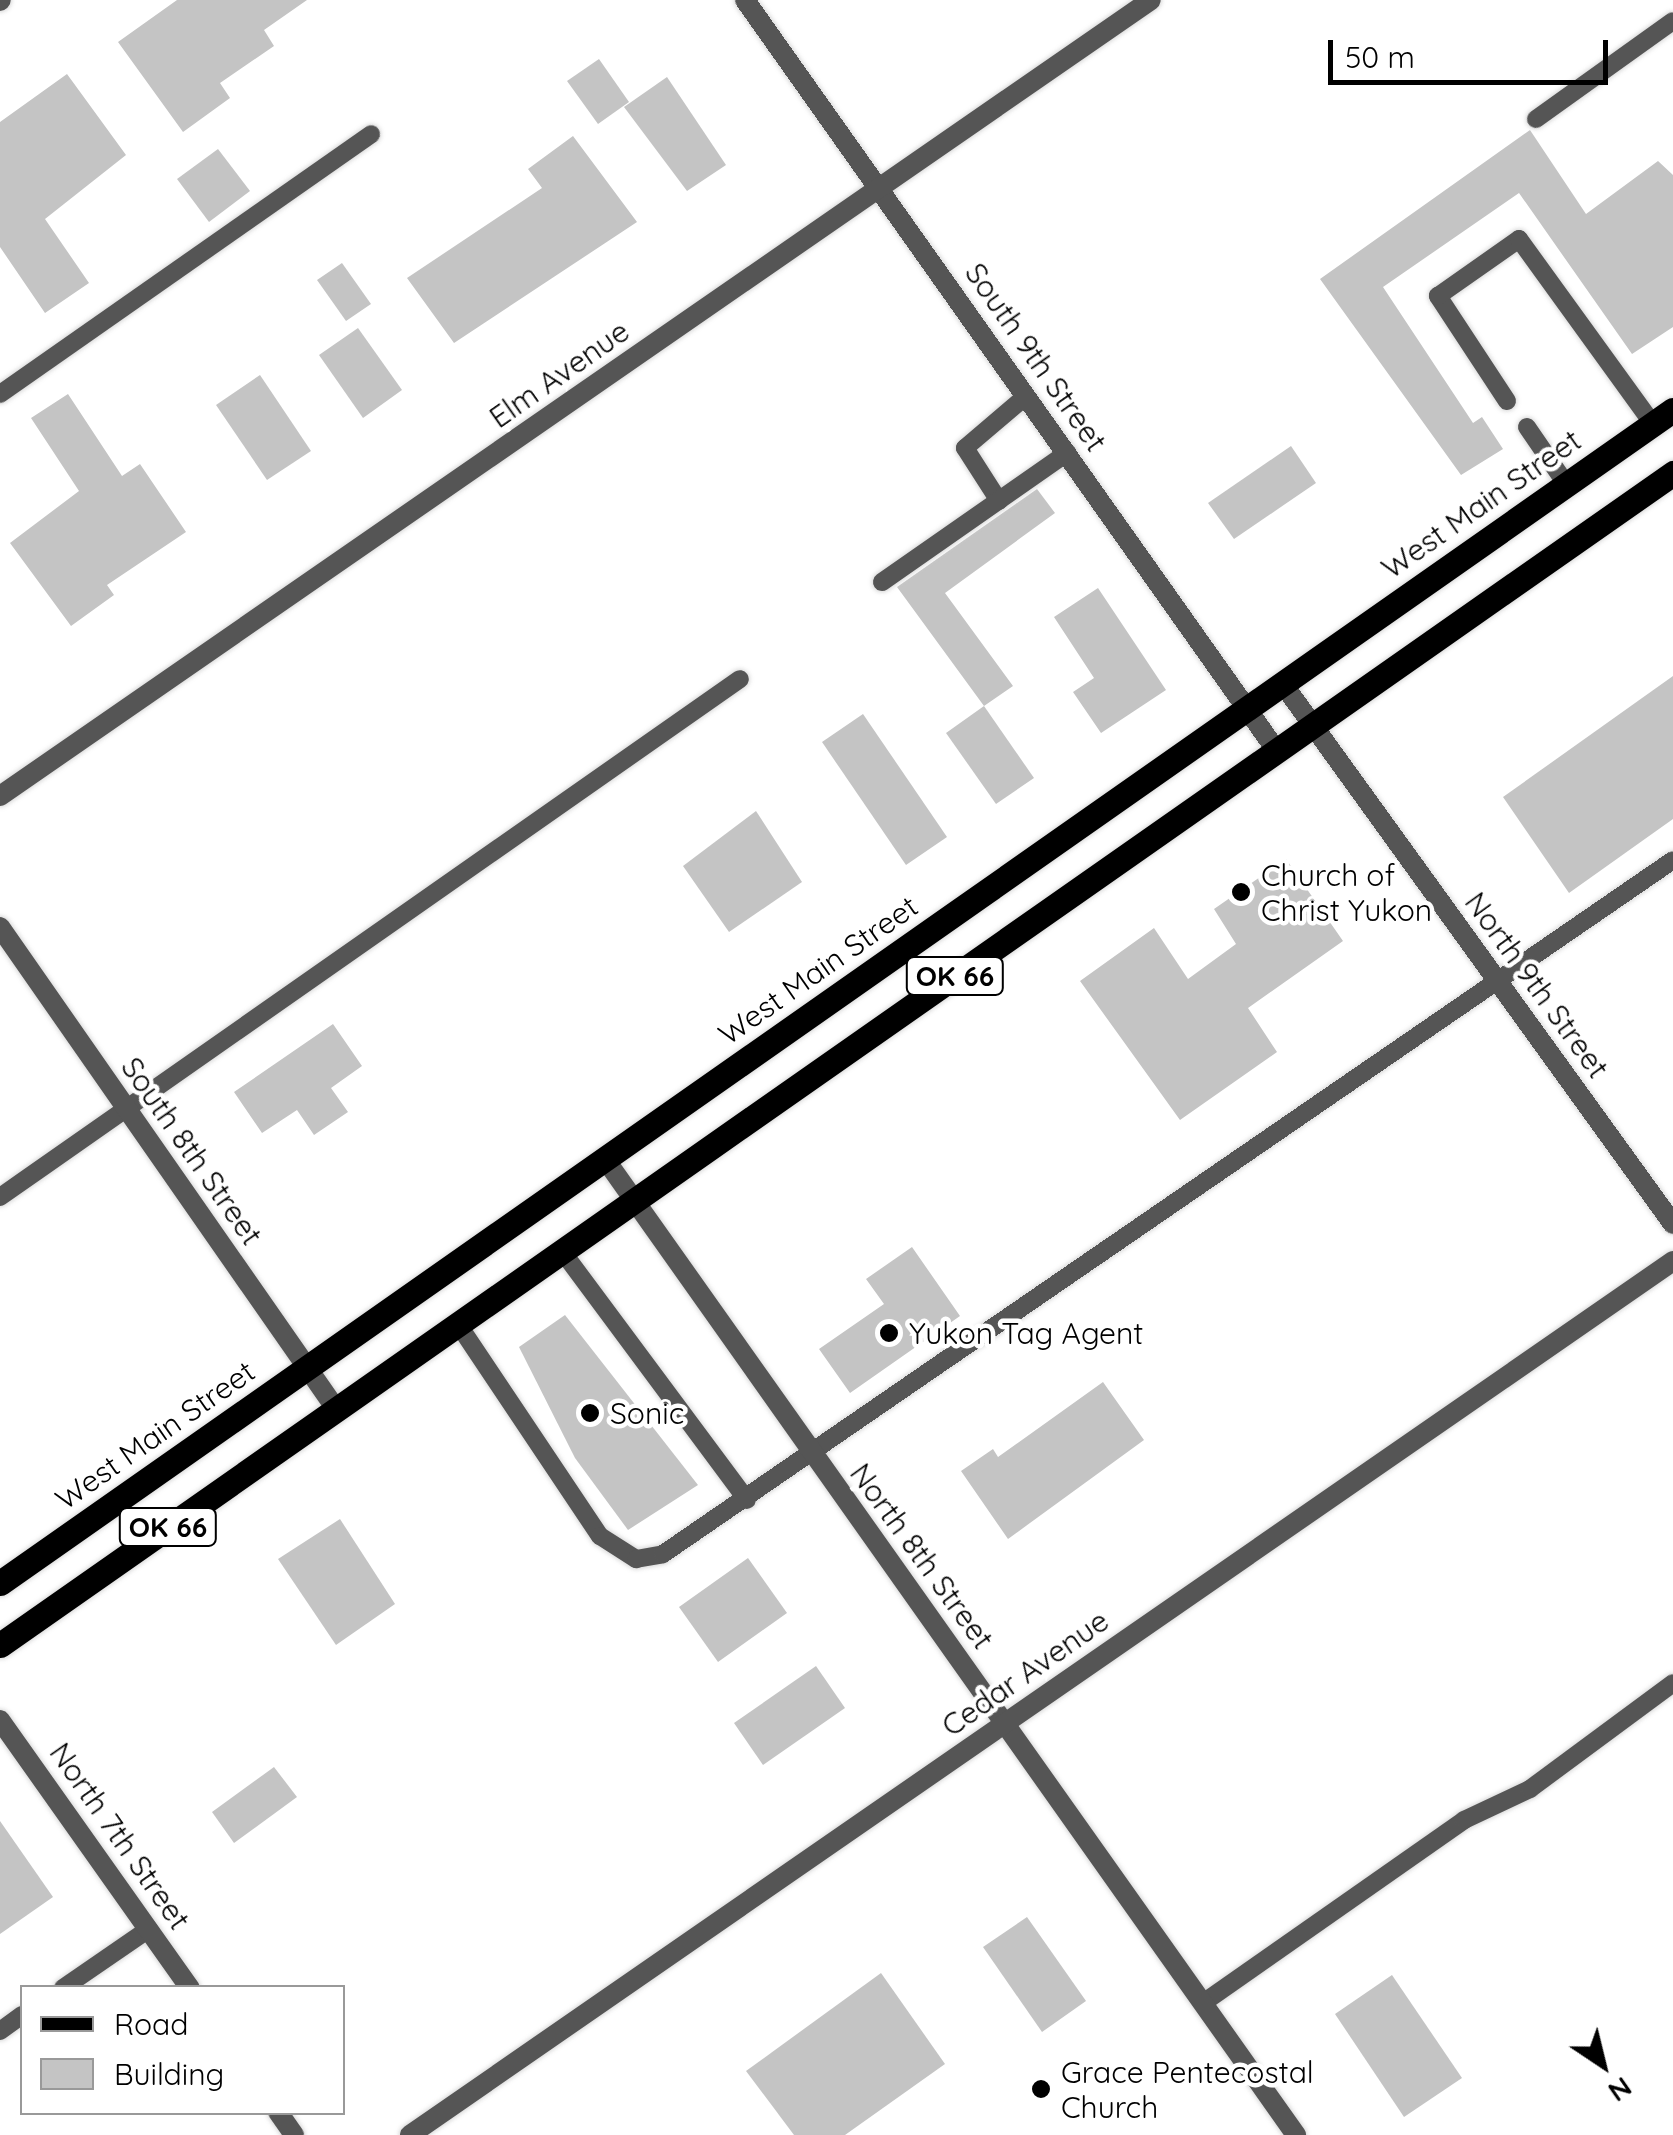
<!DOCTYPE html>
<html>
<head>
<meta charset="utf-8">
<style>
	body { margin:0 }
	#map { position:relative; width:1673px; height:2135px; overflow:hidden; background:#fff; font-family:Quicksand,sans-serif }
	div>[style] { position:absolute }
	.building>* { inset:0; background:#c4c4c4 }
	.roads { filter:drop-shadow(0 0 2px #dbdbdb) drop-shadow(0 0 2px #dbdbdb) }
	.lane>* { height:18px; margin:-9px; padding:0 9px; transform-origin:9px; border-radius:9px; background:#555 }
	.street>* { height:20px; margin:-10px; padding:0 10px; transform-origin:10px; border-radius:10px; background:#555 }
	.primary>* { height:25px; margin:-12.5px; padding:0 12.5px; transform-origin:12.5px; border-radius:12.5px; background:#000 }
	.dots>* { width:28px; height:28px; translate:-50% -50%; box-sizing:border-box; border:5px solid #fff; border-radius:50% }
	span { translate:-50% -50%; white-space:nowrap; text-align:center; line-height:1.15; -webkit-text-stroke:9px #fff; paint-order:stroke }
	.shield-label span { padding:2px 8px; background:#fff; border:2px solid; border-radius:8px; -webkit-text-stroke-width:0 }
	.shield-label { font-size:28px; color:#000; font-weight:700 }
	.street-label { font-size:30px; color:#000 }
	.poi-label { font-size:30px; color:#000 }
	.left { translate:0 -50%; text-align:left }
	.legend { position:absolute; left:20px; top:1985px; width:325px; height:130px; box-sizing:border-box; background:#fff; border:2px solid #999; margin:0; padding:12px 18px; list-style:none; font-size:30px; color:#000 }
	.legend li { display:flex; align-items:center; gap:20px; height:50px }
	.legend b { width:50px; border:2px solid #999 }
	.north { position:absolute; left:1553px; top:2015px; width:100px; height:100px; -webkit-text-stroke:8px #fff; paint-order:stroke; rotate:145deg; font-size:28px; font-weight:700; line-height:40px; text-align:center; color:#000 }
	.north::after { content:''; display:block; margin:auto; width:35px; height:45px; background:#000; clip-path:polygon(50% 0,100% 100%,50% 72%,0 100%) }
	.scale { position:absolute; left:1328px; top:40px; width:280px; height:45px; box-sizing:border-box; border:5px solid #000; border-top:0; padding-left:12px; font-size:30px; line-height:35px; white-space:nowrap; color:#000; -webkit-text-stroke:8px #fff; paint-order:stroke }
</style>
</head>
<body>
<div id="map">
	<div class="building">
		<i style="clip-path:polygon(177px 0,307px 0,264px 30px,274px 46px,220px 83px,230px 98px,183px 132px,118px 42px)"></i>
		<i style="clip-path:polygon(599px 59px,629px 102px,598px 124px,567px 81px)"></i>
		<i style="clip-path:polygon(67px 74px,126px 155px,45px 219px,89px 283px,45px 313px,0 247px,0 122px)"></i>
		<i style="clip-path:polygon(667px 77px,726px 165px,687px 191px,624px 107px)"></i>
		<i style="clip-path:polygon(1530px 130px,1586px 214px,1658px 161px,1673px 175px,1673px 327px,1632px 354px,1519px 193px,1383px 287px,1473px 423px,1482px 417px,1503px 449px,1461px 475px,1320px 279px)"></i>
		<i style="clip-path:polygon(573px 136px,637px 222px,454px 343px,407px 278px,542px 188px,528px 169px)"></i>
		<i style="clip-path:polygon(218px 149px,250px 191px,209px 222px,177px 179px)"></i>
		<i style="clip-path:polygon(342px 263px,371px 304px,346px 321px,317px 280px)"></i>
		<i style="clip-path:polygon(358px 328px,402px 390px,363px 418px,319px 355px)"></i>
		<i style="clip-path:polygon(260px 375px,311px 451px,267px 480px,216px 405px)"></i>
		<i style="clip-path:polygon(68px 394px,122px 476px,140px 464px,186px 532px,107px 585px,114px 595px,71px 626px,10px 543px,79px 491px,31px 418px)"></i>
		<i style="clip-path:polygon(1291px 446px,1316px 483px,1234px 539px,1208px 503px)"></i>
		<i style="clip-path:polygon(1037px 489px,1055px 513px,945px 593px,1013px 686px,984px 706px,897px 587px)"></i>
		<i style="clip-path:polygon(1098px 588px,1166px 690px,1101px 733px,1073px 692px,1094px 678px,1054px 617px)"></i>
		<i style="clip-path:polygon(1673px 676px,1673px 819px,1569px 893px,1503px 797px)"></i>
		<i style="clip-path:polygon(984px 706px,1034px 778px,996px 804px,946px 733px)"></i>
		<i style="clip-path:polygon(863px 714px,947px 837px,906px 865px,822px 742px)"></i>
		<i style="clip-path:polygon(756px 811px,802px 882px,729px 932px,683px 866px)"></i>
		<i style="clip-path:polygon(1286px 859px,1343px 941px,1248px 1008px,1277px 1052px,1180px 1120px,1080px 981px,1154px 928px,1188px 979px,1236px 944px,1214px 909px)"></i>
		<i style="clip-path:polygon(333px 1024px,362px 1066px,331px 1088px,348px 1112px,314px 1135px,297px 1110px,262px 1133px,234px 1092px)"></i>
		<i style="clip-path:polygon(912px 1247px,960px 1316px,850px 1393px,819px 1349px,884px 1304px,866px 1279px)"></i>
		<i style="clip-path:polygon(565px 1315px,698px 1485px,628px 1530px,575px 1458px,519px 1347px)"></i>
		<i style="clip-path:polygon(1103px 1382px,1144px 1440px,1008px 1539px,961px 1471px,993px 1449px,998px 1457px)"></i>
		<i style="clip-path:polygon(340px 1519px,395px 1604px,336px 1645px,278px 1559px)"></i>
		<i style="clip-path:polygon(748px 1558px,787px 1613px,718px 1662px,679px 1607px)"></i>
		<i style="clip-path:polygon(816px 1666px,845px 1708px,763px 1765px,734px 1723px)"></i>
		<i style="clip-path:polygon(274px 1767px,297px 1797px,234px 1843px,212px 1812px)"></i>
		<i style="clip-path:polygon(0 1821px,53px 1897px,0 1934px)"></i>
		<i style="clip-path:polygon(1027px 1917px,1086px 2001px,1042px 2032px,983px 1947px)"></i>
		<i style="clip-path:polygon(881px 1973px,945px 2064px,845px 2135px,794px 2135px,746px 2071px)"></i>
		<i style="clip-path:polygon(1392px 1975px,1462px 2078px,1404px 2117px,1335px 2014px)"></i>
	</div>
	<div class="roads">
		<div class="lane">
			<i style="left:1536px;top:119px;width:168px;rotate:-35.6deg"></i>
			<i style="left:0;top:394px;width:453px;rotate:-35deg"></i>
			<i style="left:1507px;top:401px;width:126px;rotate:-123.3deg"></i>
			<i style="left:1438px;top:296px;width:99px;rotate:-35.1deg"></i>
			<i style="left:1519px;top:239px;width:228px;rotate:54.1deg"></i>
			<i style="left:1527px;top:427px;width:69px;rotate:55.6deg"></i>
			<i style="left:999px;top:501px;width:63px;rotate:-122.7deg"></i>
			<i style="left:965px;top:448px;width:80px;rotate:-40.4deg"></i>
			<i style="left:882px;top:582px;width:226px;rotate:-34.9deg"></i>
			<i style="left:0;top:1197px;width:903px;rotate:-34.99deg"></i>
			<i style="left:562px;top:1251px;width:310px;rotate:53.4deg"></i>
			<i style="left:458px;top:1324px;width:255px;rotate:56.2deg"></i>
			<i style="left:600px;top:1536px;width:43px;rotate:32.6deg"></i>
			<i style="left:636px;top:1559px;width:27px;rotate:-10deg"></i>
			<i style="left:663px;top:1554px;width:1225px;rotate:-34.49deg"></i>
			<i style="left:63px;top:1988px;width:104px;rotate:-34.5deg"></i>
			<i style="left:1203px;top:2003px;width:319px;rotate:-35deg"></i>
			<i style="left:1464px;top:1820px;width:73px;rotate:-25.2deg"></i>
			<i style="left:1530px;top:1789px;width:178px;rotate:-36.5deg"></i>
			<i style="left:0;top:2031px;width:27px;rotate:-36deg"></i>
		</div>
		<div class="street">
			<i style="left:745px;top:0;width:919px;rotate:54.7deg"></i>
			<i style="left:0;top:1px;width:1px;rotate:-45deg"></i>
			<i style="left:1283px;top:684px;width:666px;rotate:54.16deg"></i>
			<i style="left:0;top:796px;width:1399px;rotate:-34.67deg"></i>
			<i style="left:0;top:927px;width:588px;rotate:55.12deg"></i>
			<i style="left:605px;top:1159px;width:1196px;rotate:54.7deg"></i>
			<i style="left:0;top:1720px;width:329px;rotate:54.7deg"></i>
			<i style="left:278px;top:2112px;width:28px;rotate:55deg"></i>
			<i style="left:410px;top:2135px;width:1536px;rotate:-34.68deg"></i>
		</div>
		<div class="primary">
			<i style="left:0;top:1583px;width:2043px;rotate:-35.04deg"></i>
			<i style="left:0;top:1645px;width:2043px;rotate:-35.01deg"></i>
		</div>
	</div>
	<div class="dots">
		<i style="left:1241px;top:892px;background:#000"></i>
		<i style="left:889px;top:1333px;background:#000"></i>
		<i style="left:590px;top:1413px;background:#000"></i>
		<i style="left:1041px;top:2089px;background:#000"></i>
	</div>
	<div class="shield-label">
		<span style="left:955px;top:976px">OK 66</span>
		<span style="left:168px;top:1527px">OK 66</span>
	</div>
	<div class="street-label">
		<span style="left:1036px;top:357px;rotate:55deg">South 9th Street</span>
		<span style="left:559px;top:374px;rotate:-35deg">Elm Avenue</span>
		<span style="left:1481px;top:504px;rotate:-35deg">West Main Street</span>
		<span style="left:818px;top:970px;rotate:-35deg">West Main Street</span>
		<span style="left:1537px;top:985px;rotate:54deg">North 9th Street</span>
		<span style="left:192px;top:1151px;rotate:55deg">South 8th Street</span>
		<span style="left:155px;top:1435px;rotate:-35deg">West Main Street</span>
		<span style="left:922px;top:1556px;rotate:54deg">North 8th Street</span>
		<span style="left:1025px;top:1673px;rotate:-35deg">Cedar Avenue</span>
		<span style="left:120px;top:1836px;rotate:55deg">North 7th Street</span>
	</div>
	<div class="poi-label">
		<span class="left" style="left:1261px;top:892px">Church of<br>Christ Yukon</span>
		<span class="left" style="left:909px;top:1333px">Yukon Tag Agent</span>
		<span class="left" style="left:610px;top:1413px">Sonic</span>
		<span class="left" style="left:1061px;top:2089px">Grace Pentecostal<br>Church</span>
	</div>
	<ul class="legend">
	<li><b style="height:12px;background:#000"></b>Road</li>
	<li><b style="height:28px;background:#c4c4c4"></b>Building</li>
	</ul>
	<div class="north">N</div>
	<div class="scale">50 m</div>
</div>
</body>
</html>
